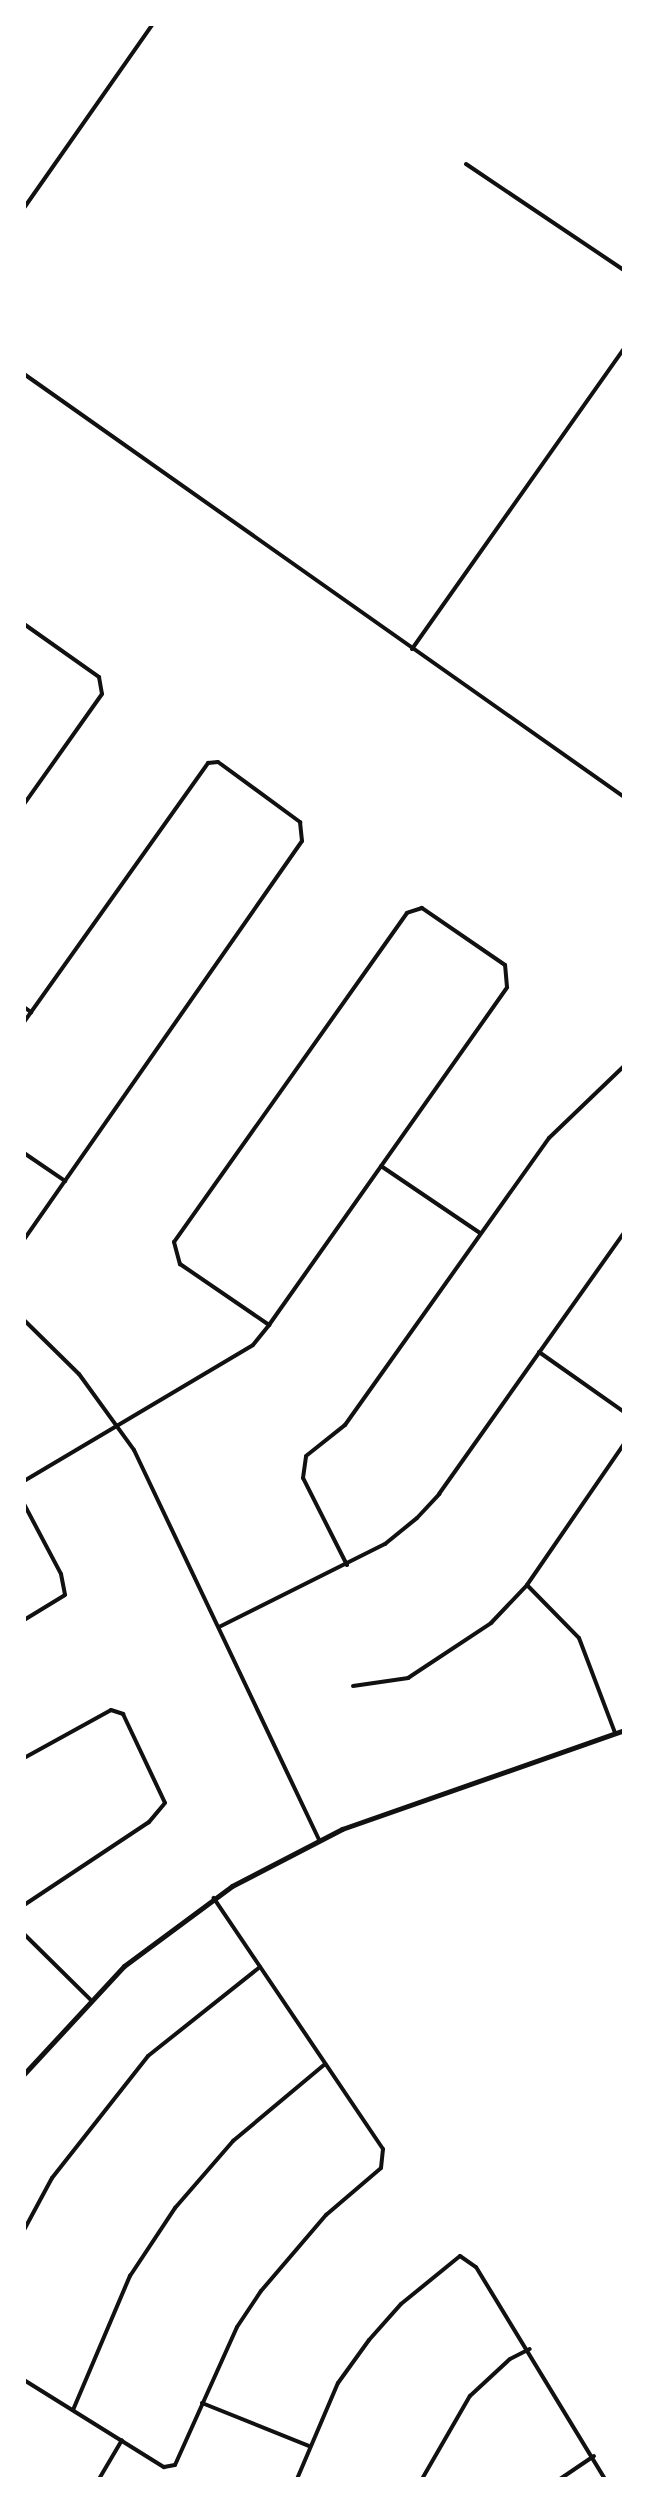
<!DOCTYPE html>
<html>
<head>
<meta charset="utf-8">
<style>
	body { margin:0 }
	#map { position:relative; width:648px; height:2503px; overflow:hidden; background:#fff; font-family:Commissioner,sans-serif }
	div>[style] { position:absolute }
	.minor>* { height:4px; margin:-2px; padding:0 2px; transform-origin:2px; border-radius:2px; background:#111 }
	.tertiary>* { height:5px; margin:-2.5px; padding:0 2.5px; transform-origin:2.5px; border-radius:2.5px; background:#111 }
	span { translate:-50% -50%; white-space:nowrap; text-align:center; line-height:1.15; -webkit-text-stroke:6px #fff; paint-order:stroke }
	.frame { position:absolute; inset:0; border:26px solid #fff; pointer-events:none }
</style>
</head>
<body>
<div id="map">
	<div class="minor">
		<i style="left:466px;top:164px;width:190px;rotate:33.9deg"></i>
		<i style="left:24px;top:208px;width:225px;rotate:-55deg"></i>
		<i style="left:24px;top:374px;width:734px;rotate:35.18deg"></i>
		<i style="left:24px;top:624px;width:92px;rotate:35.2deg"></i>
		<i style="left:99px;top:677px;width:17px;rotate:80deg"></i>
		<i style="left:102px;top:694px;width:135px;rotate:125.3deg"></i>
		<i style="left:412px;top:649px;width:368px;rotate:-54.8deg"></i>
		<i style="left:24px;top:1007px;width:9px;rotate:36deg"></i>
		<i style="left:24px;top:1022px;width:318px;rotate:-54.6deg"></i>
		<i style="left:208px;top:763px;width:10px;rotate:-6deg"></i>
		<i style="left:218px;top:762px;width:102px;rotate:36.2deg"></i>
		<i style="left:300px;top:822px;width:19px;rotate:84deg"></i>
		<i style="left:302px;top:841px;width:486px;rotate:124.9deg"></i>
		<i style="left:24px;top:1153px;width:50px;rotate:34.3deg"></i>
		<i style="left:381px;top:1166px;width:120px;rotate:34.1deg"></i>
		<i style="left:24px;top:1320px;width:77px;rotate:44.5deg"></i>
		<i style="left:79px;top:1374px;width:94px;rotate:54.1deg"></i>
		<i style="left:134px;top:1450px;width:432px;rotate:64.6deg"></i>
		<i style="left:539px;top:1352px;width:104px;rotate:35.2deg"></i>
		<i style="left:24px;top:1481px;width:266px;rotate:-30.7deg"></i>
		<i style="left:253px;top:1345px;width:26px;rotate:-51deg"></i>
		<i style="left:269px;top:1325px;width:413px;rotate:-54.8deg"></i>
		<i style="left:507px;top:987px;width:22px;rotate:-95deg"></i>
		<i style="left:505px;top:965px;width:101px;rotate:-145.5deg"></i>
		<i style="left:422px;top:908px;width:16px;rotate:162deg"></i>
		<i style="left:407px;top:913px;width:403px;rotate:125.3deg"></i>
		<i style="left:174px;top:1242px;width:23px;rotate:75deg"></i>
		<i style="left:180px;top:1264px;width:108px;rotate:34.4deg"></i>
		<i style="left:24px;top:1504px;width:79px;rotate:62.1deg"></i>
		<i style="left:61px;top:1574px;width:21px;rotate:79deg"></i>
		<i style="left:65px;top:1595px;width:48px;rotate:148.6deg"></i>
		<i style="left:347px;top:1565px;width:97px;rotate:-116.8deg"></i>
		<i style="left:303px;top:1478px;width:22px;rotate:-82deg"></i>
		<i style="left:306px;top:1456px;width:50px;rotate:-38.5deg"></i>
		<i style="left:345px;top:1425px;width:352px;rotate:-54.6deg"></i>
		<i style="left:549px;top:1138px;width:104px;rotate:-43.8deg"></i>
		<i style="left:527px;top:1585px;width:74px;rotate:45.5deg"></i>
		<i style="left:579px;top:1638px;width:102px;rotate:69.2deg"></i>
		<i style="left:219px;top:1627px;width:186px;rotate:-26.6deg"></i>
		<i style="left:385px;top:1544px;width:41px;rotate:-39.1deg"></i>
		<i style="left:417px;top:1518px;width:33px;rotate:-47deg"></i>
		<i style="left:439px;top:1494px;width:320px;rotate:-54.7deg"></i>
		<i style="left:353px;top:1686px;width:56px;rotate:-8.3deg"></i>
		<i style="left:408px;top:1678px;width:100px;rotate:-33.5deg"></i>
		<i style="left:491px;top:1623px;width:52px;rotate:-46.5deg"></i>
		<i style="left:527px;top:1585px;width:171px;rotate:-55.5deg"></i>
		<i style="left:24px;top:1758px;width:99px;rotate:-28.9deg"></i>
		<i style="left:111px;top:1710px;width:13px;rotate:18deg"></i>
		<i style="left:123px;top:1714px;width:98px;rotate:64.7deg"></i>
		<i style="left:165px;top:1803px;width:25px;rotate:130deg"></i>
		<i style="left:149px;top:1822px;width:150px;rotate:146.4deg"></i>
		<i style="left:24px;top:1934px;width:93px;rotate:44.6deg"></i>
		<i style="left:24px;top:2230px;width:59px;rotate:-61.7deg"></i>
		<i style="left:52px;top:2178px;width:155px;rotate:-51.8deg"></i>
		<i style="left:148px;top:2056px;width:143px;rotate:-38.5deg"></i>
		<i style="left:24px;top:2380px;width:165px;rotate:31.9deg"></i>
		<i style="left:164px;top:2467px;width:11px;rotate:-10deg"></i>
		<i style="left:175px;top:2465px;width:151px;rotate:-65.8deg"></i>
		<i style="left:237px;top:2327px;width:43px;rotate:-56.3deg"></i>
		<i style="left:261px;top:2291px;width:100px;rotate:-49.5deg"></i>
		<i style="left:326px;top:2215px;width:72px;rotate:-40.5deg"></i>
		<i style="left:381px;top:2168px;width:19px;rotate:-84deg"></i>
		<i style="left:383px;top:2149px;width:303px;rotate:-124deg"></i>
		<i style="left:202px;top:2403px;width:115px;rotate:21.9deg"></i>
		<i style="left:73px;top:2410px;width:146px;rotate:-67deg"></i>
		<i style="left:130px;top:2276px;width:82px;rotate:-56.5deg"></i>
		<i style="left:175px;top:2208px;width:89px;rotate:-49.1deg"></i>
		<i style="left:233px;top:2141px;width:120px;rotate:-39.9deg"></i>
		<i style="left:99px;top:2479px;width:45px;rotate:-59.5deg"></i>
		<i style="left:297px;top:2479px;width:104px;rotate:-66.9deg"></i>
		<i style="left:338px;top:2383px;width:53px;rotate:-54.2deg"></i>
		<i style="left:369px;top:2340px;width:48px;rotate:-48.4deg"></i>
		<i style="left:401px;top:2304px;width:76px;rotate:-39.1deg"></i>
		<i style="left:460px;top:2256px;width:19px;rotate:35deg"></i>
		<i style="left:476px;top:2267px;width:248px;rotate:58.7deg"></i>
		<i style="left:422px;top:2479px;width:96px;rotate:-60deg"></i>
		<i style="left:470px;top:2396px;width:54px;rotate:-42.8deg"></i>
		<i style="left:510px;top:2359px;width:22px;rotate:-27deg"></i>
		<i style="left:560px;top:2479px;width:41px;rotate:-34.1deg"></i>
	</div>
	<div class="tertiary">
		<i style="left:24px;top:2074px;width:147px;rotate:-47.2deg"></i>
		<i style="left:124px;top:1966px;width:134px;rotate:-36.5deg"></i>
		<i style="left:232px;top:1886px;width:124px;rotate:-27.4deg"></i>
		<i style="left:342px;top:1829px;width:299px;rotate:-19.3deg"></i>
	</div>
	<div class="frame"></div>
</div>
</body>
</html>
